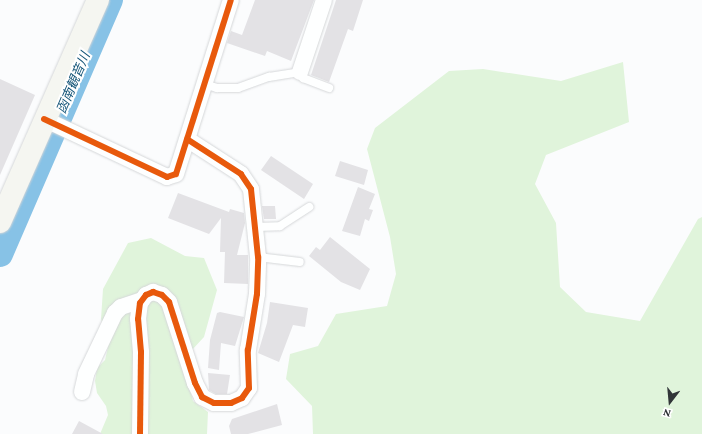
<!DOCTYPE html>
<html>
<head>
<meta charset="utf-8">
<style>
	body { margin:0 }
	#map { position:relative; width:702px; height:434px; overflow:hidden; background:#fbfcfd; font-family:"Crimson Pro","Noto Sans JP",serif }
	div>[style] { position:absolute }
	.green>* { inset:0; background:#e0f4db }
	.river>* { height:26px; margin:-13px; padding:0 13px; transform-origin:13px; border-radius:13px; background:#87c2e6 }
	.building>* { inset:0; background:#e3e2e5 }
	.roads { filter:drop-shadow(0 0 1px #d5d7d9) drop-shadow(0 0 1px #d5d7d9) }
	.lane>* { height:8px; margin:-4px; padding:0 4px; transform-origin:4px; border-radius:4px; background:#feffff }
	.street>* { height:16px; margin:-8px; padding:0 8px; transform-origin:8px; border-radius:8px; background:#feffff }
	.secondary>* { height:22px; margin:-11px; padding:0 11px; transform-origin:11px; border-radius:11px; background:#f5f6f1 }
	.cycleway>* { height:6px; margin:-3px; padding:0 3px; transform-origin:3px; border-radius:3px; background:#e8590c }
	span { translate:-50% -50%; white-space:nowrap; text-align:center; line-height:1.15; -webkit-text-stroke:4px #fff; paint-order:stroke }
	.water-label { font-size:13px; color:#135477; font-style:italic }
	.north { position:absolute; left:650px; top:382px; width:40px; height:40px; -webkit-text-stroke:3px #fff; paint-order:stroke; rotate:196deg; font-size:11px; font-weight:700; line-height:16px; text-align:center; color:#313538 }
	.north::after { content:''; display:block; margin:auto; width:14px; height:18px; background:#313538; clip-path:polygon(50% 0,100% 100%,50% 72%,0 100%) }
</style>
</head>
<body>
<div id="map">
	<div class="green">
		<i style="clip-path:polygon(623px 62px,629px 122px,546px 155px,535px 184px,556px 223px,560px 287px,586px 312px,640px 321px,698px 219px,702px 217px,702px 434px,313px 434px,312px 406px,286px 379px,290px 354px,318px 346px,336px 314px,387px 306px,396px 274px,390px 237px,367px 149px,375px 128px,449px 71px,483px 69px,561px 81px)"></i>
		<i style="clip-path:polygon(151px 238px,185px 256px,204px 258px,217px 290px,204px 337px,192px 350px,189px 386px,193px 401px,208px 412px,207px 434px,100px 434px,108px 415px,106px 406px,97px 393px,95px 381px,97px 368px,105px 360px,109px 343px,101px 319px,103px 289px,128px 243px)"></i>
	</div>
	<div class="river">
		<i style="left:0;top:254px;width:277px;rotate:-66.6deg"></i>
	</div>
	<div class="building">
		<i style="clip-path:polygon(255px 0,314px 0,291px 61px,267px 51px,265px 56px,227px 43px,231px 31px,242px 35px)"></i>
		<i style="clip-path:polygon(336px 0,363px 0,353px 31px,348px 29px,329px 82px,311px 75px)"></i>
		<i style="clip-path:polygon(0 79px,35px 95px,0 175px)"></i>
		<i style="clip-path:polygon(271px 156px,313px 184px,304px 199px,261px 170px)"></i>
		<i style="clip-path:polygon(340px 161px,368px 170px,364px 185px,335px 176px)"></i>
		<i style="clip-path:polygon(358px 187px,375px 194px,369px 209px,373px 210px,369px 221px,365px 219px,360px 236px,342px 231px)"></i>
		<i style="clip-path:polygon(178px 193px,229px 212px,230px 209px,244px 213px,245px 223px,237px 255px,248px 255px,248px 284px,224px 283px,225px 252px,220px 252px,221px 218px,209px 234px,168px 218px)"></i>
		<i style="clip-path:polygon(262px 206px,275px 206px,276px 219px,264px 219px)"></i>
		<i style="clip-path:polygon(330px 237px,370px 269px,360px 290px,341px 282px,309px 256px,316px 247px,320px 250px)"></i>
		<i style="clip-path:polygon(270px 302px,308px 308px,305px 327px,293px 325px,279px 362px,258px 353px,267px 323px)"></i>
		<i style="clip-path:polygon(220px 312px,244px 317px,235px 346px,221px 343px,219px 370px,208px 368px,210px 340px,217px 313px)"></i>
		<i style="clip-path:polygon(208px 373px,230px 375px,227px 394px,216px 394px,209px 390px)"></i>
		<i style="clip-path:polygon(277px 404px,282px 425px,248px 434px,231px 434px,229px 426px,232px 419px)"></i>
		<i style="clip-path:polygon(79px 421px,103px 434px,72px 434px)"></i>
	</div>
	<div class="roads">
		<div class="lane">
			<i style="left:204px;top:84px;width:14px;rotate:17deg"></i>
			<i style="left:217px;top:88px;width:21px"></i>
			<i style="left:238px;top:88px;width:33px;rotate:-20deg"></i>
			<i style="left:269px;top:77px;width:31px;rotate:-9deg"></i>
			<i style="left:300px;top:72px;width:7px;rotate:63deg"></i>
			<i style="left:303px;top:78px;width:28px;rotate:21deg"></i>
			<i style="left:256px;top:227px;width:24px;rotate:-2deg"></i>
			<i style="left:280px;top:226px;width:35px;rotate:-33deg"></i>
			<i style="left:258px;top:257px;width:42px;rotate:6.8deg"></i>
		</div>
		<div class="street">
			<i style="left:300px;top:72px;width:76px;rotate:-71.6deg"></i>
			<i style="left:44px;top:119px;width:136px;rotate:25.2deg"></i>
			<i style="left:167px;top:177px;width:9px;rotate:-18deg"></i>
			<i style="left:176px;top:174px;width:182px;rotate:-72.5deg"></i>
			<i style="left:82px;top:392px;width:18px;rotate:-77deg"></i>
			<i style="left:86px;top:374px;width:68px;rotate:-64.6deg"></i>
			<i style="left:115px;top:313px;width:8px;rotate:-45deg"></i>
			<i style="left:121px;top:307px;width:22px;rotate:-18deg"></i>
			<i style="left:140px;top:434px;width:82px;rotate:-89.3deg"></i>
			<i style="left:141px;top:352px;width:33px;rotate:-95deg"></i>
			<i style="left:138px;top:319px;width:16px;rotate:-83deg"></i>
			<i style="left:140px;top:303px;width:10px;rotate:-53deg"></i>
			<i style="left:146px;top:295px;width:8px;rotate:-23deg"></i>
			<i style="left:153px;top:292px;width:9px;rotate:18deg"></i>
			<i style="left:162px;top:295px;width:10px;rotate:45deg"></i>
			<i style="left:169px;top:302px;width:85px;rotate:72.2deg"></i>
			<i style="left:195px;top:383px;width:16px;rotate:63deg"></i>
			<i style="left:202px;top:397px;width:13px;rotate:27deg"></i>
			<i style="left:214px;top:403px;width:17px"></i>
			<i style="left:231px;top:403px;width:12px;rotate:-24deg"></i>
			<i style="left:242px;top:398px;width:12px;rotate:-55deg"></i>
			<i style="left:249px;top:388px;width:38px;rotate:-92deg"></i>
			<i style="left:248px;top:350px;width:57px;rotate:-80.9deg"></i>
			<i style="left:257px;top:294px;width:37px;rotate:-88deg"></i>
			<i style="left:258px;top:257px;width:68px;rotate:-95.9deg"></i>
			<i style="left:251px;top:189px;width:18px;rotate:-124deg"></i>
			<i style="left:241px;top:174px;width:64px;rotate:-147.1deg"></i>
		</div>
		<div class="secondary">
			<i style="left:0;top:222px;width:243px;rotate:-66.2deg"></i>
		</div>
	</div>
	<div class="cycleway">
		<i style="left:44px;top:119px;width:136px;rotate:25.2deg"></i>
		<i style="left:167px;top:177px;width:9px;rotate:-18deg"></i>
		<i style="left:176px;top:174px;width:182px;rotate:-72.5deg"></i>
		<i style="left:140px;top:434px;width:82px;rotate:-89.3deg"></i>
		<i style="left:141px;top:352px;width:33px;rotate:-95deg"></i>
		<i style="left:138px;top:319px;width:16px;rotate:-83deg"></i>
		<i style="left:140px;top:303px;width:10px;rotate:-53deg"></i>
		<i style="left:146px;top:295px;width:8px;rotate:-23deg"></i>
		<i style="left:153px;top:292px;width:9px;rotate:18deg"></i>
		<i style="left:162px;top:295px;width:10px;rotate:45deg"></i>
		<i style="left:169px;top:302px;width:85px;rotate:72.2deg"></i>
		<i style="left:195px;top:383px;width:16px;rotate:63deg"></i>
		<i style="left:202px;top:397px;width:13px;rotate:27deg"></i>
		<i style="left:214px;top:403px;width:17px"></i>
		<i style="left:231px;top:403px;width:12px;rotate:-24deg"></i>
		<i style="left:242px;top:398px;width:12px;rotate:-55deg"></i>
		<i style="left:249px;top:388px;width:38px;rotate:-92deg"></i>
		<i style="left:248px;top:350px;width:57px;rotate:-80.9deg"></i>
		<i style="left:257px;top:294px;width:37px;rotate:-88deg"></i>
		<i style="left:258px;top:257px;width:68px;rotate:-95.9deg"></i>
		<i style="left:251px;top:189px;width:18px;rotate:-124deg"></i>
		<i style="left:241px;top:174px;width:64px;rotate:-147.1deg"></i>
	</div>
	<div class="water-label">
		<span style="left:74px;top:83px;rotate:-67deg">函南観音川</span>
	</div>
	<div class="north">N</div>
</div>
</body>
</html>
